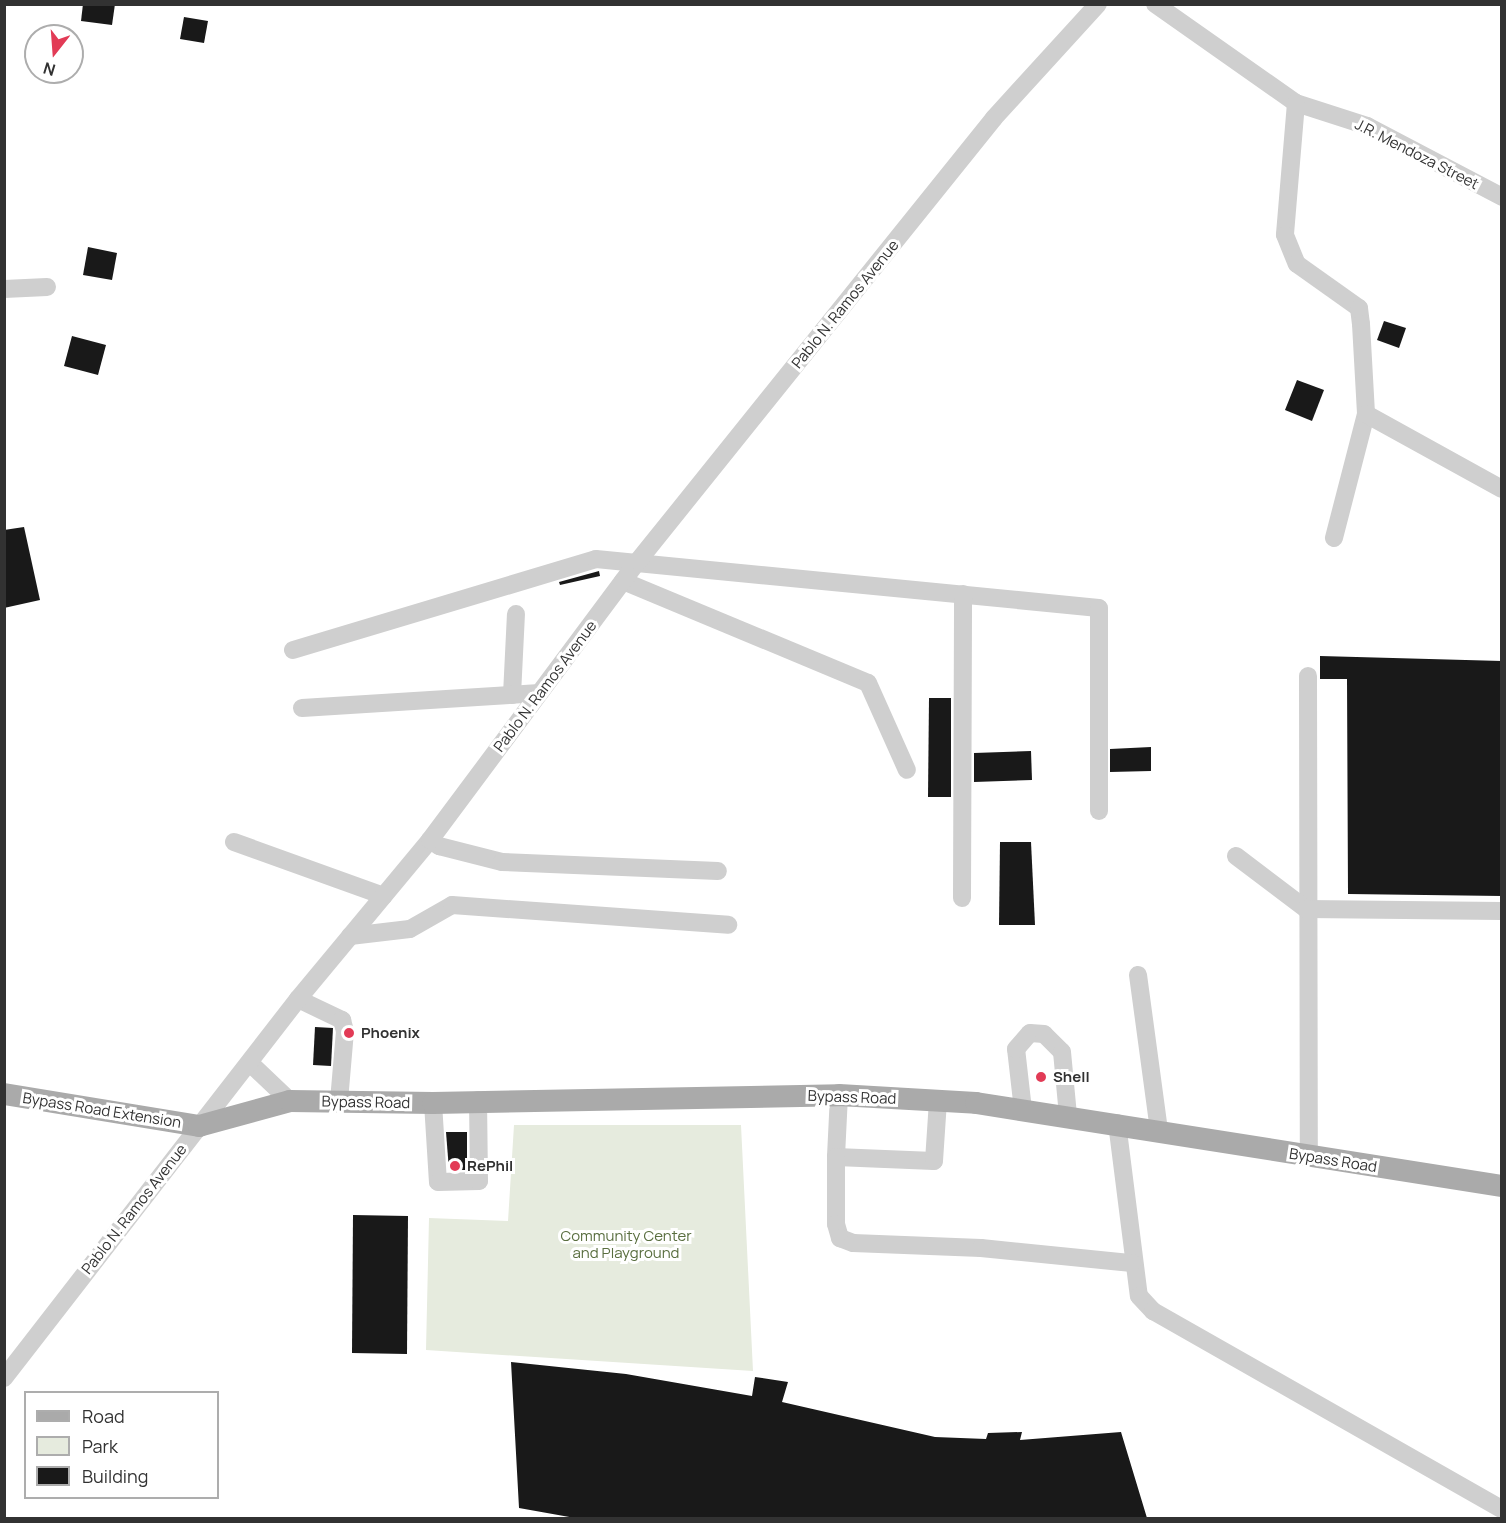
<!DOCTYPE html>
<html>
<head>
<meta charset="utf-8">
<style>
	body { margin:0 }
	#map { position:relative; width:1506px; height:1523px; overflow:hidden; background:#fff; font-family:Manrope,sans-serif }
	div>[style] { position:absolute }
	.green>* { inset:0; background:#e6ebde }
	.building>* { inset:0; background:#191919 }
	.minor>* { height:18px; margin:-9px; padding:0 9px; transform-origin:9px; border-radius:9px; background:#cfcfcf }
	.major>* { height:22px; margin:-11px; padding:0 11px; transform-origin:11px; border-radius:11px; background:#aaa }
	.dots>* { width:16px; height:16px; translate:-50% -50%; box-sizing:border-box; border:3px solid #fff; border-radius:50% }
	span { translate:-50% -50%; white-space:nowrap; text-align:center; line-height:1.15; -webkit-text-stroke:6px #fff; paint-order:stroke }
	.street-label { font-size:15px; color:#323232 }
	.poi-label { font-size:15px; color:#323232; font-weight:700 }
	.left { translate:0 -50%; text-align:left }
	.park-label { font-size:15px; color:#596e3f }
	.frame { position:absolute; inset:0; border:6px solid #323232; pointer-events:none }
	.legend { position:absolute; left:24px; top:1391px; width:195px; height:108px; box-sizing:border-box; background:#fff; border:2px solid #adadad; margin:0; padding:8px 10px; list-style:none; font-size:18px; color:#323232 }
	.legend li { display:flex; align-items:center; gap:12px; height:30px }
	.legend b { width:30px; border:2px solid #adadad }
	.north { position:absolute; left:24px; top:24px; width:60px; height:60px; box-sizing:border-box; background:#fff; border:2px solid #adadad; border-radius:50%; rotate:197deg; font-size:16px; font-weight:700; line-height:24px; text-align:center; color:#323232 }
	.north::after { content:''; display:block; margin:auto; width:21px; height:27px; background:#e23b56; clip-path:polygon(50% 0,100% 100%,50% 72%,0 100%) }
</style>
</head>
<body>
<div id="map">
	<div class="green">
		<i style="clip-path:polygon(514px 1125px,741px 1125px,753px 1371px,426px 1350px,429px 1218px,508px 1221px)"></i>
	</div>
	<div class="building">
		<i style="clip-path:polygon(83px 4px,115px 4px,112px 25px,81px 21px)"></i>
		<i style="clip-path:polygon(184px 17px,208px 21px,204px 43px,180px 39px)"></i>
		<i style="clip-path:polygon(88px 247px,117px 253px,112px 280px,83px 275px)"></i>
		<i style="clip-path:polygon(1384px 321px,1406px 328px,1399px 348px,1377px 340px)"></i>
		<i style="clip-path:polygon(72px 336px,106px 345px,98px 375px,64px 366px)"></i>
		<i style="clip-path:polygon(1297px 380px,1324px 390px,1312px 421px,1285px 410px)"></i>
		<i style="clip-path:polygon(24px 527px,40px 600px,4px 608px,4px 530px)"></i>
		<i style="clip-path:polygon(599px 571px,600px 576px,560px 585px,559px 582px)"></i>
		<i style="clip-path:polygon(1320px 656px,1502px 661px,1502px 896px,1348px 894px,1347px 679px,1320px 679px)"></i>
		<i style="clip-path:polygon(929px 698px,951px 698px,951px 797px,928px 797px)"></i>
		<i style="clip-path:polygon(1151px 747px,1151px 771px,1110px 772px,1110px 749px)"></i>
		<i style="clip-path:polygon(1031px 751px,1032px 780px,974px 782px,974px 753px)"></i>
		<i style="clip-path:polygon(1000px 842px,1031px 842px,1035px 925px,999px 925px)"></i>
		<i style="clip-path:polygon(315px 1027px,333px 1028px,331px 1066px,313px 1065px)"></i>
		<i style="clip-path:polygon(446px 1132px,467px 1132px,467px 1170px,449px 1170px)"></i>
		<i style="clip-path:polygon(353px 1215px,408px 1216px,407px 1354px,352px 1353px)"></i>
		<i style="clip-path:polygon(511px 1362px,626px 1374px,752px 1396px,755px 1377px,788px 1382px,782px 1402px,935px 1437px,986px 1439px,988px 1433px,1022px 1432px,1020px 1440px,1121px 1432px,1147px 1518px,575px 1518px,519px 1508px)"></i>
	</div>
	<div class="minor">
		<i style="left:1155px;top:4px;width:172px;rotate:35.1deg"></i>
		<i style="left:1296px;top:103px;width:75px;rotate:17.9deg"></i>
		<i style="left:1367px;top:126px;width:153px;rotate:27.7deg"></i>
		<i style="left:1296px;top:103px;width:132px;rotate:94.8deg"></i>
		<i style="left:1285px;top:235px;width:31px;rotate:68deg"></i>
		<i style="left:1297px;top:264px;width:76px;rotate:35.4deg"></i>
		<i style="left:1359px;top:308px;width:16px;rotate:83deg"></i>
		<i style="left:1361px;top:324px;width:90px;rotate:86.8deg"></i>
		<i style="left:1366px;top:414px;width:128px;rotate:104.5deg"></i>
		<i style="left:4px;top:289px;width:43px;rotate:-2.7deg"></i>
		<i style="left:1366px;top:414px;width:155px;rotate:28.9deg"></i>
		<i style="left:623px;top:581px;width:265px;rotate:22.6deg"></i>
		<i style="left:868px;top:683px;width:95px;rotate:65.9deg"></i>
		<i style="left:293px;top:650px;width:316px;rotate:-16.7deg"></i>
		<i style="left:596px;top:559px;width:505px;rotate:5.56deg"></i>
		<i style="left:1099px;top:608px;width:203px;rotate:90deg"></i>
		<i style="left:1308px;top:676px;width:481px;rotate:89.9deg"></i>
		<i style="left:512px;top:695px;width:81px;rotate:-87.2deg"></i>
		<i style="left:302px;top:708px;width:238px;rotate:-3.6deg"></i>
		<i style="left:430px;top:840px;width:11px;rotate:34deg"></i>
		<i style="left:439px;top:846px;width:65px;rotate:14.3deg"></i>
		<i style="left:502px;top:862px;width:216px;rotate:2.4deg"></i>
		<i style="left:234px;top:842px;width:159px;rotate:19.8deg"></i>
		<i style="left:1236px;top:856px;width:88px;rotate:37.1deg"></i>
		<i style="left:1306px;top:909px;width:196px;rotate:0.6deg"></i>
		<i style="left:962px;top:898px;width:304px;rotate:-89.8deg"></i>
		<i style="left:350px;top:936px;width:60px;rotate:-6.7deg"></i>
		<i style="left:410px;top:929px;width:48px;rotate:-29.7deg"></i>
		<i style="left:452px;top:905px;width:277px;rotate:4.1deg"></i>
		<i style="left:1138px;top:975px;width:156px;rotate:82.3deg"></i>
		<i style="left:298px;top:999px;width:49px;rotate:25.5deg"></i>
		<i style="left:342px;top:1020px;width:11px;rotate:75deg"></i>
		<i style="left:345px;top:1031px;width:70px;rotate:94.9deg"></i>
		<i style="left:251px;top:1064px;width:54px;rotate:43.5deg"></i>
		<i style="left:839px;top:1095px;width:62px;rotate:92.8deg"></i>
		<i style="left:836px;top:1157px;width:98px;rotate:2.3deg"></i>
		<i style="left:934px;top:1161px;width:60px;rotate:-86.2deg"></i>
		<i style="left:433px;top:1103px;width:79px;rotate:86.4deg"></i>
		<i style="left:438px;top:1182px;width:41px;rotate:-1.4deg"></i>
		<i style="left:479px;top:1181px;width:81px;rotate:-90.7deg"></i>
		<i style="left:1023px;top:1110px;width:61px;rotate:-96.5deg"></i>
		<i style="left:1016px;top:1049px;width:21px;rotate:-49deg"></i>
		<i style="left:1030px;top:1033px;width:14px;rotate:4deg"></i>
		<i style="left:1044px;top:1034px;width:25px;rotate:45deg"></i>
		<i style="left:1062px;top:1052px;width:64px;rotate:84.6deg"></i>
		<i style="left:1117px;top:1123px;width:174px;rotate:82.8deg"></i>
		<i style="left:1139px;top:1296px;width:21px;rotate:47deg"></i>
		<i style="left:1153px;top:1311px;width:401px;rotate:29.6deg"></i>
		<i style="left:836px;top:1157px;width:67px;rotate:90deg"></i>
		<i style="left:836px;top:1224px;width:15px;rotate:74deg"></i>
		<i style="left:840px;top:1238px;width:14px;rotate:21deg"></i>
		<i style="left:853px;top:1243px;width:128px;rotate:2.2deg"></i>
		<i style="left:981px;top:1248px;width:152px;rotate:5.7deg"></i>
		<i style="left:4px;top:1378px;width:480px;rotate:-52.2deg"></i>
		<i style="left:298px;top:999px;width:207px;rotate:-50.3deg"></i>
		<i style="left:430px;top:840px;width:348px;rotate:-53.3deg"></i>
		<i style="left:638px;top:561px;width:568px;rotate:-51.21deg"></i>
		<i style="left:994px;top:118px;width:154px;rotate:-47.6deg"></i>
	</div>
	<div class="major">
		<i style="left:4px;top:1094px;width:198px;rotate:9.3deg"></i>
		<i style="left:199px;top:1126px;width:94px;rotate:-15.4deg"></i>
		<i style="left:290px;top:1101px;width:143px;rotate:0.8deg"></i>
		<i style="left:433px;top:1103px;width:406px;rotate:-1.1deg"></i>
		<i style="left:839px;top:1095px;width:137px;rotate:3.3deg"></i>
		<i style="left:976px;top:1103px;width:533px;rotate:8.97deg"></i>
	</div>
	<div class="dots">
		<i style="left:349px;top:1033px;background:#e23b56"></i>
		<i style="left:1041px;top:1077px;background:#e23b56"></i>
		<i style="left:455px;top:1166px;background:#e23b56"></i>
	</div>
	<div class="street-label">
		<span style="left:1417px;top:154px;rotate:27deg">J.R. Mendoza Street</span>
		<span style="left:845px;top:304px;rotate:-51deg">Pablo N. Ramos Avenue</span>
		<span style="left:545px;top:686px;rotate:-53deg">Pablo N. Ramos Avenue</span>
		<span style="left:852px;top:1097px;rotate:2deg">Bypass Road</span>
		<span style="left:366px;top:1102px;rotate:1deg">Bypass Road</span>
		<span style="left:102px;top:1110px;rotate:9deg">Bypass Road Extension</span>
		<span style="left:1333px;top:1160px;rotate:9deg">Bypass Road</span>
		<span style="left:134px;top:1209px;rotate:-52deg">Pablo N. Ramos Avenue</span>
	</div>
	<div class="poi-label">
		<span class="left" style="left:361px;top:1033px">Phoenix</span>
		<span class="left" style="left:1053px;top:1077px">Shell</span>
		<span class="left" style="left:467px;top:1166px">RePhil</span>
	</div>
	<div class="park-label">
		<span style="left:626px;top:1244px">Community Center<br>and Playground</span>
	</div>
	<div class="frame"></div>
	<ul class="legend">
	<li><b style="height:8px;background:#aaa"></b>Road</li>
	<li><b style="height:16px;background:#e6ebde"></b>Park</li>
	<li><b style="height:16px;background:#191919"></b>Building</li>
	</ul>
	<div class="north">N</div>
</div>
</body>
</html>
